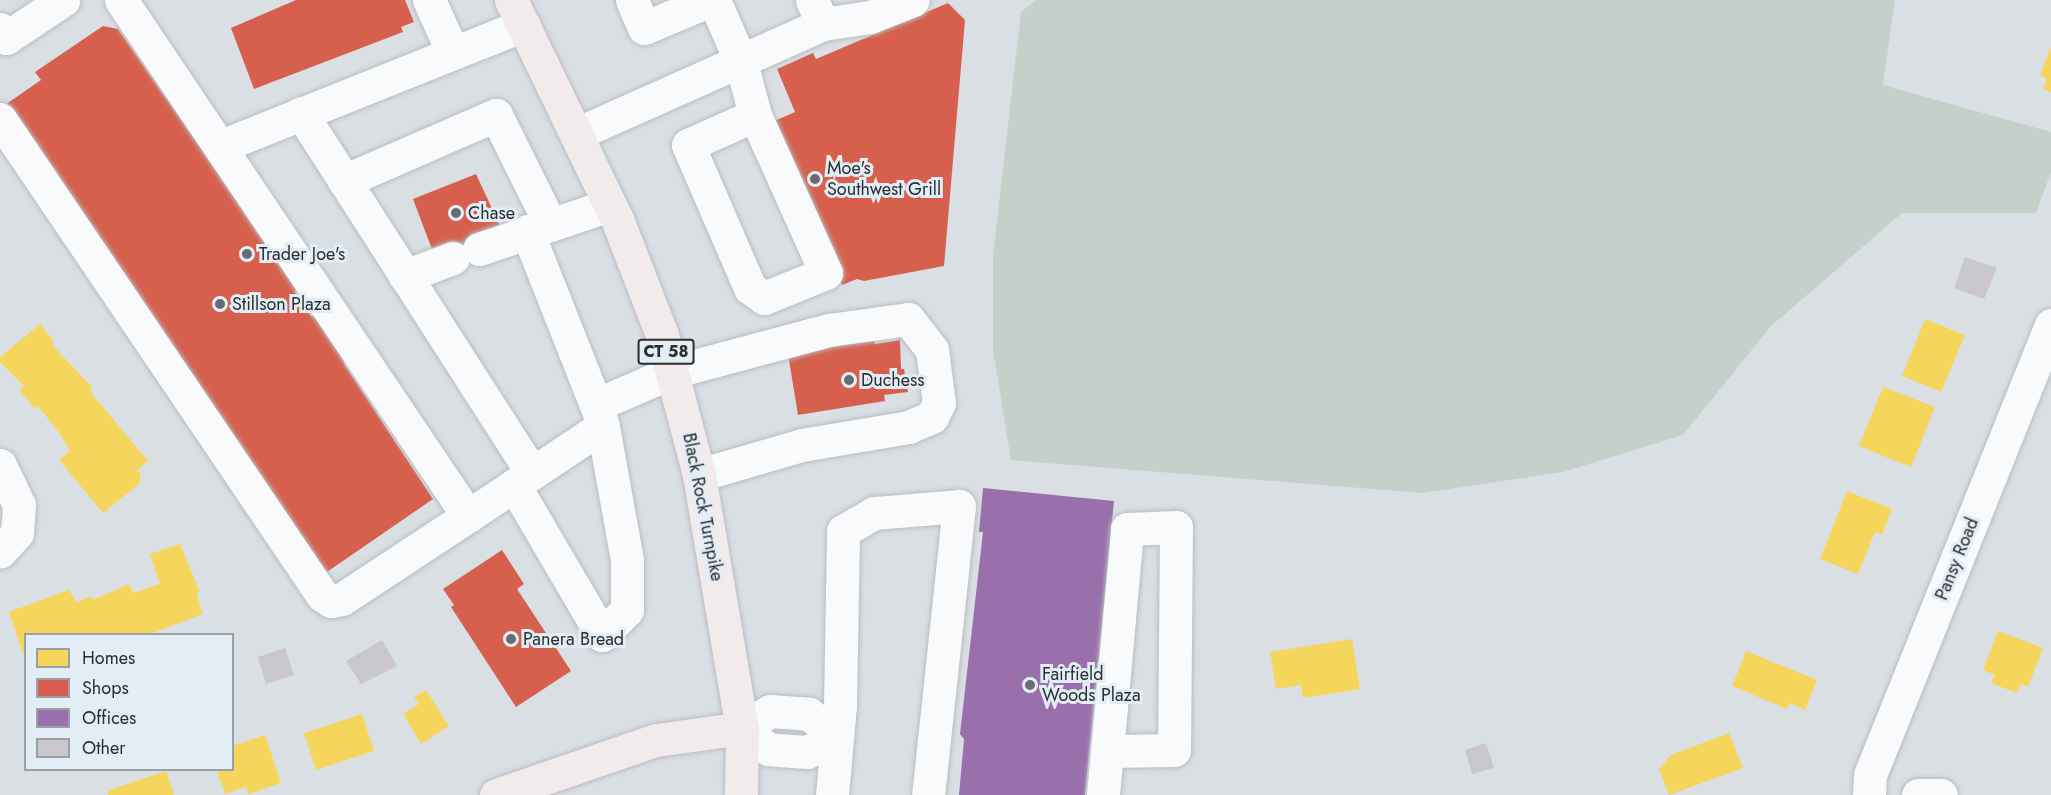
<!DOCTYPE html>
<html>
<head>
<meta charset="utf-8">
<style>
	body { margin:0 }
	#map { position:relative; width:2051px; height:795px; overflow:hidden; background:#dadfe4; font-family:Jost,sans-serif }
	div>[style] { position:absolute }
	.green>* { inset:0; background:#c4d1cb }
	.homes>* { inset:0; background:#f6d55c }
	.shops>* { inset:0; background:#d6604d }
	.offices>* { inset:0; background:#9970ab }
	.building>* { inset:0; background:#cac7cc }
	.roads { filter:drop-shadow(0 0 2px #b9bdc0) drop-shadow(0 0 2px #b9bdc0) }
	.minor>* { height:33px; margin:-16.5px; padding:0 16.5px; transform-origin:16.5px; border-radius:16.5px; background:#f9fafb }
	.major>* { height:33px; margin:-16.5px; padding:0 16.5px; transform-origin:16.5px; border-radius:16.5px; background:#f2ebec }
	.dots>* { width:16px; height:16px; translate:-50% -50%; box-sizing:border-box; border:3px solid #e3edf5; border-radius:50% }
	span { translate:-50% -50%; white-space:nowrap; text-align:center; line-height:1.15; -webkit-text-stroke:6px #e3edf5; paint-order:stroke }
	.shield-label span { padding:2px 4px; background:#e3edf5; border:2px solid; border-radius:4px; -webkit-text-stroke-width:0 }
	.shield-label { font-size:16px; color:#2a2e31; font-weight:700 }
	.poi-label { font-size:18px; color:#2a2e31 }
	.left { translate:0 -50%; text-align:left }
	.street-label { font-size:18px; color:#2a2e31 }
	.legend { position:absolute; left:24px; top:633px; width:210px; height:138px; box-sizing:border-box; background:#e3edf5; border:2px solid #99a1a7; margin:0; padding:8px 10px; list-style:none; font-size:18px; color:#2a2e31 }
	.legend li { display:flex; align-items:center; gap:12px; height:30px }
	.legend b { width:30px; border:2px solid #99a1a7 }
</style>
</head>
<body>
<div id="map">
	<div class="green">
		<i style="clip-path:polygon(1036px 0,1895px 0,1883px 85px,2051px 132px,2051px 172px,2036px 213px,1902px 213px,1771px 326px,1683px 435px,1563px 472px,1422px 493px,1011px 460px,993px 350px,993px 255px,1021px 12px)"></i>
	</div>
	<div class="homes">
		<i style="clip-path:polygon(2051px 47px,2051px 92px,2043px 89px,2047px 79px,2040px 75px)"></i>
		<i style="clip-path:polygon(1925px 319px,1965px 335px,1941px 392px,1902px 376px)"></i>
		<i style="clip-path:polygon(40px 324px,53px 340px,53px 346px,91px 386px,92px 394px,148px 461px,137px 470px,141px 474px,139px 484px,103px 513px,59px 460px,70px 451px,60px 434px,38px 406px,35px 409px,19px 390px,24px 386px,0 362px,0 357px)"></i>
		<i style="clip-path:polygon(1883px 387px,1935px 407px,1911px 467px,1859px 446px)"></i>
		<i style="clip-path:polygon(1847px 491px,1892px 509px,1882px 535px,1875px 532px,1858px 574px,1820px 559px)"></i>
		<i style="clip-path:polygon(180px 544px,199px 590px,197px 596px,203px 614px,150px 634px,26px 634px,25px 660px,9px 612px,69px 590px,76px 602px,92px 596px,93px 600px,129px 584px,133px 593px,160px 584px,150px 554px)"></i>
		<i style="clip-path:polygon(1998px 631px,2043px 648px,2028px 687px,2021px 684px,2017px 693px,1991px 683px,1995px 675px,1983px 670px)"></i>
		<i style="clip-path:polygon(1352px 639px,1360px 689px,1303px 698px,1301px 685px,1276px 689px,1270px 652px)"></i>
		<i style="clip-path:polygon(1746px 651px,1817px 680px,1805px 710px,1790px 703px,1787px 709px,1732px 686px)"></i>
		<i style="clip-path:polygon(426px 690px,449px 726px,421px 744px,403px 714px,419px 704px,414px 697px)"></i>
		<i style="clip-path:polygon(362px 714px,374px 751px,316px 770px,304px 733px)"></i>
		<i style="clip-path:polygon(1729px 733px,1743px 768px,1669px 795px,1659px 769px,1671px 755px)"></i>
		<i style="clip-path:polygon(265px 735px,281px 783px,248px 794px,246px 787px,225px 794px,217px 770px,232px 770px,232px 746px)"></i>
		<i style="clip-path:polygon(166px 771px,174px 795px,108px 795px,109px 790px)"></i>
	</div>
	<div class="shops">
		<i style="clip-path:polygon(296px 0,405px 0,414px 22px,401px 27px,403px 32px,254px 89px,231px 28px)"></i>
		<i style="clip-path:polygon(948px 3px,965px 20px,944px 266px,864px 281px,857px 279px,842px 285px,772px 122px,795px 112px,777px 69px,813px 53px,816px 59px)"></i>
		<i style="clip-path:polygon(103px 26px,118px 29px,296px 286px,295px 292px,311px 316px,317px 318px,345px 358px,344px 364px,433px 499px,324px 574px,2px 107px,41px 80px,35px 72px)"></i>
		<i style="clip-path:polygon(476px 174px,500px 226px,483px 258px,457px 268px,433px 252px,413px 199px)"></i>
		<i style="clip-path:polygon(874px 338px,875px 344px,900px 340px,901px 369px,904px 369px,908px 392px,884px 395px,885px 401px,798px 415px,788px 354px)"></i>
		<i style="clip-path:polygon(502px 550px,524px 584px,517px 589px,571px 671px,516px 707px,451px 607px,454px 605px,443px 589px)"></i>
	</div>
	<div class="offices">
		<i style="clip-path:polygon(983px 488px,1114px 501px,1085px 795px,959px 795px,964px 739px,960px 734px,983px 532px,979px 532px)"></i>
	</div>
	<div class="building">
		<i style="clip-path:polygon(1965px 257px,1997px 268px,1984px 299px,1954px 288px)"></i>
		<i style="clip-path:polygon(382px 640px,397px 666px,361px 684px,346px 661px)"></i>
		<i style="clip-path:polygon(285px 648px,294px 675px,266px 684px,258px 657px)"></i>
		<i style="clip-path:polygon(1486px 743px,1494px 768px,1472px 774px,1465px 750px)"></i>
	</div>
	<div class="roads">
		<div class="minor">
			<i style="left:121px;top:0;width:622px;rotate:56.08deg"></i>
			<i style="left:468px;top:516px;width:162px;rotate:-33.7deg"></i>
			<i style="left:603px;top:426px;width:22px;rotate:-108deg"></i>
			<i style="left:596px;top:405px;width:83px;rotate:-23.5deg"></i>
			<i style="left:672px;top:372px;width:163px;rotate:-15deg"></i>
			<i style="left:829px;top:330px;width:80px;rotate:-7.9deg"></i>
			<i style="left:908px;top:319px;width:39px;rotate:52deg"></i>
			<i style="left:932px;top:350px;width:53px;rotate:82.5deg"></i>
			<i style="left:939px;top:403px;width:16px;rotate:117deg"></i>
			<i style="left:932px;top:417px;width:25px;rotate:157deg"></i>
			<i style="left:909px;top:427px;width:109px;rotate:170.5deg"></i>
			<i style="left:802px;top:445px;width:107px;rotate:163.8deg"></i>
			<i style="left:429px;top:0;width:58px;rotate:65.6deg"></i>
			<i style="left:632px;top:0;width:30px;rotate:67deg"></i>
			<i style="left:644px;top:28px;width:73px;rotate:-22.7deg"></i>
			<i style="left:714px;top:0;width:68px;rotate:66.5deg"></i>
			<i style="left:741px;top:62px;width:55px;rotate:75.2deg"></i>
			<i style="left:755px;top:115px;width:173px;rotate:65.8deg"></i>
			<i style="left:826px;top:273px;width:67px;rotate:158deg"></i>
			<i style="left:764px;top:298px;width:17px;rotate:-144deg"></i>
			<i style="left:750px;top:288px;width:156px;rotate:-113.4deg"></i>
			<i style="left:688px;top:145px;width:73px;rotate:-24.1deg"></i>
			<i style="left:823px;top:24px;width:48px;rotate:-8.5deg"></i>
			<i style="left:870px;top:17px;width:46px;rotate:-21.6deg"></i>
			<i style="left:0;top:29px;width:11px;rotate:56deg"></i>
			<i style="left:6px;top:38px;width:69px;rotate:-33.7deg"></i>
			<i style="left:301px;top:113px;width:428px;rotate:57.3deg"></i>
			<i style="left:0;top:119px;width:575px;rotate:55.92deg"></i>
			<i style="left:322px;top:595px;width:11px;rotate:34deg"></i>
			<i style="left:331px;top:601px;width:11px;rotate:-10deg"></i>
			<i style="left:342px;top:599px;width:151px;rotate:-33.4deg"></i>
			<i style="left:576px;top:134px;width:270px;rotate:-24deg"></i>
			<i style="left:823px;top:24px;width:26px;rotate:-115deg"></i>
			<i style="left:221px;top:146px;width:326px;rotate:-21.8deg"></i>
			<i style="left:344px;top:181px;width:166px;rotate:-23.5deg"></i>
			<i style="left:496px;top:115px;width:122px;rotate:63.6deg"></i>
			<i style="left:527px;top:231px;width:187px;rotate:68.4deg"></i>
			<i style="left:479px;top:249px;width:138px;rotate:-18.6deg"></i>
			<i style="left:405px;top:276px;width:51px;rotate:-20.6deg"></i>
			<i style="left:0;top:465px;width:44px;rotate:64.6deg"></i>
			<i style="left:19px;top:505px;width:28px;rotate:94deg"></i>
			<i style="left:17px;top:533px;width:25px;rotate:132deg"></i>
			<i style="left:514px;top:485px;width:174px;rotate:59.6deg"></i>
			<i style="left:602px;top:635px;width:35px;rotate:-45deg"></i>
			<i style="left:627px;top:610px;width:50px;rotate:-90deg"></i>
			<i style="left:627px;top:560px;width:136px;rotate:-100.2deg"></i>
			<i style="left:770px;top:711px;width:39px;rotate:4deg"></i>
			<i style="left:809px;top:714px;width:36px;rotate:38deg"></i>
			<i style="left:837px;top:736px;width:34px;rotate:152deg"></i>
			<i style="left:807px;top:752px;width:39px;rotate:-176deg"></i>
			<i style="left:768px;top:749px;width:33px;rotate:-141deg"></i>
			<i style="left:742px;top:728px;width:33px;rotate:-31deg"></i>
			<i style="left:832px;top:795px;width:89px;rotate:-84.9deg"></i>
			<i style="left:840px;top:706px;width:175px;rotate:-89deg"></i>
			<i style="left:843px;top:531px;width:36px;rotate:-30deg"></i>
			<i style="left:874px;top:513px;width:85px;rotate:-4.7deg"></i>
			<i style="left:959px;top:506px;width:291px;rotate:96.1deg"></i>
			<i style="left:1103px;top:795px;width:267px;rotate:-84.8deg"></i>
			<i style="left:1127px;top:529px;width:49px;rotate:-2.3deg"></i>
			<i style="left:1176px;top:527px;width:223px;rotate:90.5deg"></i>
			<i style="left:1174px;top:750px;width:67px;rotate:179.1deg"></i>
			<i style="left:1869px;top:795px;width:20px;rotate:-87deg"></i>
			<i style="left:1870px;top:775px;width:485px;rotate:-68.1deg"></i>
			<i style="left:1918px;top:795px;width:23px"></i>
		</div>
		<div class="major">
			<i style="left:511px;top:0;width:243px;rotate:64.2deg"></i>
			<i style="left:617px;top:219px;width:124px;rotate:68.8deg"></i>
			<i style="left:662px;top:335px;width:145px;rotate:75.2deg"></i>
			<i style="left:699px;top:475px;width:257px;rotate:80.4deg"></i>
			<i style="left:742px;top:728px;width:67px;rotate:90.9deg"></i>
			<i style="left:496px;top:795px;width:169px;rotate:-19deg"></i>
			<i style="left:656px;top:740px;width:87px;rotate:-7.9deg"></i>
		</div>
	</div>
	<div class="dots">
		<i style="left:815px;top:179px;background:#686c70"></i>
		<i style="left:456px;top:213px;background:#686c70"></i>
		<i style="left:247px;top:254px;background:#686c70"></i>
		<i style="left:220px;top:304px;background:#686c70"></i>
		<i style="left:849px;top:380px;background:#686c70"></i>
		<i style="left:511px;top:639px;background:#686c70"></i>
		<i style="left:1030px;top:685px;background:#686c70"></i>
	</div>
	<div class="shield-label">
		<span style="left:666px;top:352px">CT 58</span>
	</div>
	<div class="poi-label">
		<span class="left" style="left:827px;top:179px">Moe's<br>Southwest Grill</span>
		<span class="left" style="left:468px;top:213px">Chase</span>
		<span class="left" style="left:259px;top:254px">Trader Joe's</span>
		<span class="left" style="left:232px;top:304px">Stillson Plaza</span>
		<span class="left" style="left:861px;top:380px">Duchess</span>
		<span class="left" style="left:523px;top:639px">Panera Bread</span>
		<span class="left" style="left:1042px;top:685px">Fairfield<br>Woods Plaza</span>
	</div>
	<div class="street-label">
		<span style="left:703px;top:507px;rotate:79deg">Black Rock Turnpike</span>
		<span style="left:1957px;top:559px;rotate:-68deg">Pansy Road</span>
	</div>
	<ul class="legend">
	<li><b style="height:16px;background:#f6d55c"></b>Homes</li>
	<li><b style="height:16px;background:#d6604d"></b>Shops</li>
	<li><b style="height:16px;background:#9970ab"></b>Offices</li>
	<li><b style="height:16px;background:#cac7cc"></b>Other</li>
	</ul>
</div>
</body>
</html>
